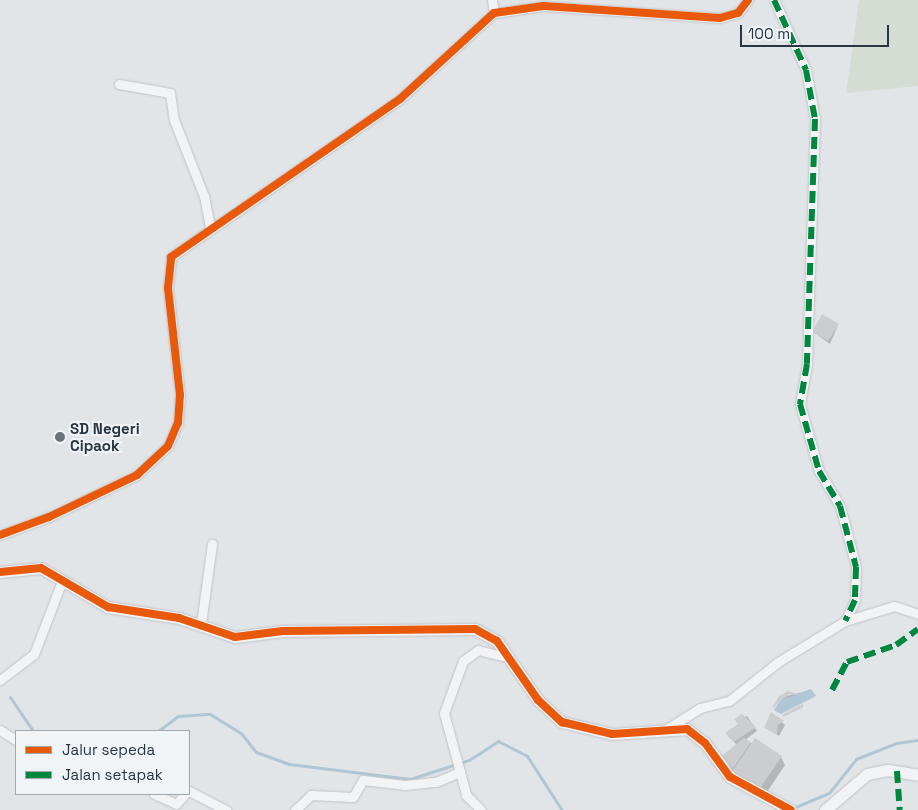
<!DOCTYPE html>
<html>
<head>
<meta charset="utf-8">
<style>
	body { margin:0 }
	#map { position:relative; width:918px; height:810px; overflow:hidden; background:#e2e5e8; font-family:"Space Grotesk",sans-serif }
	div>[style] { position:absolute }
	.green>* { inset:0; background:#d4dcd3 }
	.water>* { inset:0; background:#afc6d4 }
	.shadow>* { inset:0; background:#0003 }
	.stream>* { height:3px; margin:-1.5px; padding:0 1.5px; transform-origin:1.5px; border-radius:1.5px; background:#afc6d4 }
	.building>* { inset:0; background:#cbcdd0 }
	.roads { filter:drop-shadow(0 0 1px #c0c3c6) drop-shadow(0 0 1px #c0c3c6) }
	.minor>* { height:9px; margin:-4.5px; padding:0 4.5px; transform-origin:4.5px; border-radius:4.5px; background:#f2f3f5 }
	.tertiary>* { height:11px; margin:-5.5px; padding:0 5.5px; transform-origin:5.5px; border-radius:5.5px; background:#f2f3f5 }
	.quiet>* { height:6px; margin-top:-3px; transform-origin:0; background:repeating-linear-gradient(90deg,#00873e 0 12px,transparent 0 18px) }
	.cycleway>* { height:8px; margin:-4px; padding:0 4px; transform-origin:4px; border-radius:4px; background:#e8590c }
	.dots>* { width:14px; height:14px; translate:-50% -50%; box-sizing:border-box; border:2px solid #f0f4f7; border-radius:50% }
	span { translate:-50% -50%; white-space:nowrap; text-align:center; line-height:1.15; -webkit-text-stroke:4px #f0f4f7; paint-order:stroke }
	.poi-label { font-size:15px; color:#283543; font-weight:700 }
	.left { translate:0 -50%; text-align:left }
	.legend { position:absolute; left:15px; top:730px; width:175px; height:65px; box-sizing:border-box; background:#f0f4f7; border:1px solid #a0a8af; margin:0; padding:6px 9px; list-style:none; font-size:15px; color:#283543 }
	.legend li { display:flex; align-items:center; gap:10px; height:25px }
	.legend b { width:25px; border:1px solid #a0a8af }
	.scale { position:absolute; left:740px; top:25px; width:149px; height:22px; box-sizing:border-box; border:2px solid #283543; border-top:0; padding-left:6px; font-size:15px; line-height:18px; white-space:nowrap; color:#283543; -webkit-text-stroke:4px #f0f4f7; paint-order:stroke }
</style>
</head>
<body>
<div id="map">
	<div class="green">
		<i style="clip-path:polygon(859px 0,918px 0,918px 86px,846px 93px)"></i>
	</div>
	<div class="water">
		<i style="clip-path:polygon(811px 689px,816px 696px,781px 714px,774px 710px,781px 699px)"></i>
	</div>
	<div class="shadow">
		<i style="clip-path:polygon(838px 325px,830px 344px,813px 332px)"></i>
		<i style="clip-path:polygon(801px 693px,781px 699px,773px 708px,780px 697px)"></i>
		<i style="clip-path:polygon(772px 714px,785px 725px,779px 736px,766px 728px)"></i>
		<i style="clip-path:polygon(747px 716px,757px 731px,745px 740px,781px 757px,785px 765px,763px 798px,722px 762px,737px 745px,728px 736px,739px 724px,736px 720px)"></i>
	</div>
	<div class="stream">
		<i style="left:10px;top:697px;width:41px;rotate:55.9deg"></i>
		<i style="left:158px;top:731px;width:25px;rotate:-37deg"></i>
		<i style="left:178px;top:716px;width:32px;rotate:-4deg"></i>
		<i style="left:210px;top:714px;width:36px;rotate:32deg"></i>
		<i style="left:241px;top:733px;width:24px;rotate:52deg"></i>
		<i style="left:256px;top:752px;width:35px;rotate:20deg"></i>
		<i style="left:289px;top:764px;width:122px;rotate:7.1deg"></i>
		<i style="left:410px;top:779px;width:62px;rotate:-17.9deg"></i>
		<i style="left:469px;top:760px;width:35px;rotate:-33deg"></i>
		<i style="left:498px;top:741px;width:33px;rotate:27deg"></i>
		<i style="left:527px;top:756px;width:64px;rotate:57.1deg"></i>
		<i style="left:793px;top:808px;width:39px;rotate:-23deg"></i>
		<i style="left:829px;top:793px;width:43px;rotate:-51.5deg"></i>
		<i style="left:856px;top:759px;width:43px;rotate:-21.8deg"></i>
		<i style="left:896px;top:743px;width:22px;rotate:-8deg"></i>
	</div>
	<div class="building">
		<i style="clip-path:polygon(822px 314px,839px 324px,828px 341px,812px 332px)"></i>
		<i style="clip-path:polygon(788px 691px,801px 695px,789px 694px,772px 708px,779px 696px)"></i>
		<i style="clip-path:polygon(802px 704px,804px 707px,783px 717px,782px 715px)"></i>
		<i style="clip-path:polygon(771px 712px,784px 721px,778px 725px,777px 734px,764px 728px)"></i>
		<i style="clip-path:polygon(742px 714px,756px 727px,734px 742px,725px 733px,738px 724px,734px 719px)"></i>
		<i style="clip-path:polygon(744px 738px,751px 742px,733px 768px,719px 758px)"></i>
		<i style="clip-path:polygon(755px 738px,782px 756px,758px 791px,731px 773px)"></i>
	</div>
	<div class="roads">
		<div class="minor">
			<i style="left:492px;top:0;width:13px;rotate:81deg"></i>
			<i style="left:774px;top:0;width:77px;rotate:65.4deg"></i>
			<i style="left:806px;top:70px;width:50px;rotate:79.6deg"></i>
			<i style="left:815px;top:119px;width:245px;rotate:91.9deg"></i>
			<i style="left:807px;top:364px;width:41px;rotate:99.9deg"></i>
			<i style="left:800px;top:404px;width:70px;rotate:74.2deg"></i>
			<i style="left:819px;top:471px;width:41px;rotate:59deg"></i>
			<i style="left:840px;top:506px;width:63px;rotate:75.3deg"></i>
			<i style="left:856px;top:567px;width:33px;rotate:92deg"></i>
			<i style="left:855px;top:600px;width:23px;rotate:115deg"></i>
			<i style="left:119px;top:84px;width:52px;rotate:10deg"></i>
			<i style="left:170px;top:93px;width:27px;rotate:82deg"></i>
			<i style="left:174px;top:120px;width:82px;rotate:68.5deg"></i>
			<i style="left:204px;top:196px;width:33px;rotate:79deg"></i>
			<i style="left:0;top:535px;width:52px;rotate:-20.2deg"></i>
			<i style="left:49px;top:517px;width:98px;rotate:-25.5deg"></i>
			<i style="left:137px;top:475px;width:42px;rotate:-43.1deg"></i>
			<i style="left:168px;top:446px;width:25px;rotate:-67deg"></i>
			<i style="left:178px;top:423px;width:28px;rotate:-86deg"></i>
			<i style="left:180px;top:395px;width:108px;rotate:-96.4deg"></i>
			<i style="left:168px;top:288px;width:31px;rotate:-84deg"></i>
			<i style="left:171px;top:257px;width:278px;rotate:-34.6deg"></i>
			<i style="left:400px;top:99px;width:127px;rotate:-42.5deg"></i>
			<i style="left:494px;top:13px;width:50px;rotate:-8deg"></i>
			<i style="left:544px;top:6px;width:176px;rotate:3.9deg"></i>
			<i style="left:720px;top:18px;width:19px;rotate:-16deg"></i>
			<i style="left:738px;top:13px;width:16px;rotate:-52deg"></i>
			<i style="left:201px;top:624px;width:81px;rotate:-82.2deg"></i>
			<i style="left:0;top:680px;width:43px;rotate:-37.4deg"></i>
			<i style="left:34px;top:654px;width:78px;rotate:-69deg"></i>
			<i style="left:668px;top:728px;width:38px;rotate:-32deg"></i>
			<i style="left:700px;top:708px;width:30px;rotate:-14deg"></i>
			<i style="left:729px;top:701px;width:63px;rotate:-38.5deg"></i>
			<i style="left:778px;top:662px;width:79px;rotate:-31.5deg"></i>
			<i style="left:845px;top:621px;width:51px;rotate:-17deg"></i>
			<i style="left:894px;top:606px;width:25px;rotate:18deg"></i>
			<i style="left:0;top:730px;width:19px;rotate:32deg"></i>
			<i style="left:460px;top:772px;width:24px;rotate:75deg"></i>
			<i style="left:466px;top:795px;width:21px;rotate:45deg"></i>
			<i style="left:189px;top:791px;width:42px;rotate:27.2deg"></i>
			<i style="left:154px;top:794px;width:24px;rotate:24deg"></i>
			<i style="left:176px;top:804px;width:13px;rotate:-48deg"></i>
			<i style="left:295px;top:810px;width:22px;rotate:-43deg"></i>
			<i style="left:311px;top:795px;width:42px;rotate:2.7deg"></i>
			<i style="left:353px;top:797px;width:20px;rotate:-60deg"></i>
			<i style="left:363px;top:780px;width:42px;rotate:6.8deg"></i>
			<i style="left:405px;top:785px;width:31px;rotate:-6deg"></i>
			<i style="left:436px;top:782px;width:26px;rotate:-23deg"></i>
			<i style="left:460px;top:772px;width:61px;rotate:-105.2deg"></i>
			<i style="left:444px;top:713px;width:55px;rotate:-69.9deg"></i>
			<i style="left:463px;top:661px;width:19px;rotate:-36deg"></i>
			<i style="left:478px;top:650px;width:30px;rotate:14deg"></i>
		</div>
		<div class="tertiary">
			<i style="left:0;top:572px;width:41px;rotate:-5.6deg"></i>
			<i style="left:41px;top:568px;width:78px;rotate:30.2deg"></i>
			<i style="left:108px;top:607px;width:72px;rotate:8.8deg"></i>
			<i style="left:179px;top:618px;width:59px;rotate:18.7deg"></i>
			<i style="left:235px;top:637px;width:48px;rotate:-7.1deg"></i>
			<i style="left:283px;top:631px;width:192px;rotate:-0.6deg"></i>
			<i style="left:475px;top:629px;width:25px;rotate:29deg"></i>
			<i style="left:497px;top:641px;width:72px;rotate:55.2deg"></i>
			<i style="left:538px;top:700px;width:33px;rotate:43deg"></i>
			<i style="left:562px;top:722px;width:51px;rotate:13.5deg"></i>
			<i style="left:612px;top:734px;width:75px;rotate:-3.8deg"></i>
			<i style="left:687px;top:729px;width:23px;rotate:38deg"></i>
			<i style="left:705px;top:743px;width:42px;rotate:53.7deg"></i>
			<i style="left:730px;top:777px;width:69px;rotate:28.4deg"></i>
			<i style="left:825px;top:810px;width:55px;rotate:-40.6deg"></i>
			<i style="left:867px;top:774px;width:21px;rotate:-11deg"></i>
			<i style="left:888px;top:770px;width:30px;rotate:9deg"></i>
		</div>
	</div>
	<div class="quiet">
		<i style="left:774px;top:0;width:77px;rotate:65.4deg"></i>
		<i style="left:806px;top:70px;width:50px;rotate:79.6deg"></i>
		<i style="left:815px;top:119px;width:245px;rotate:91.9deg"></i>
		<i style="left:807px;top:364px;width:41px;rotate:99.9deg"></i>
		<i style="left:800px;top:404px;width:70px;rotate:74.2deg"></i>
		<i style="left:819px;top:471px;width:41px;rotate:59deg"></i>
		<i style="left:840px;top:506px;width:63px;rotate:75.3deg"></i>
		<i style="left:856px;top:567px;width:33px;rotate:92deg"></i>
		<i style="left:855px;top:600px;width:23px;rotate:115deg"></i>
		<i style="left:832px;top:690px;width:32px;rotate:-62deg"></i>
		<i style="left:847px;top:662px;width:52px;rotate:-19.1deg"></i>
		<i style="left:896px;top:645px;width:27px;rotate:-36deg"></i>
		<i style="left:897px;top:771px;width:39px;rotate:86deg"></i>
	</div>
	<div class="cycleway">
		<i style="left:0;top:535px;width:52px;rotate:-20.2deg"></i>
		<i style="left:49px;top:517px;width:98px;rotate:-25.5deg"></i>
		<i style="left:137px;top:475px;width:42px;rotate:-43.1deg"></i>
		<i style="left:168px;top:446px;width:25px;rotate:-67deg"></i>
		<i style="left:178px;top:423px;width:28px;rotate:-86deg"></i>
		<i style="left:180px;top:395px;width:108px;rotate:-96.4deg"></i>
		<i style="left:168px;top:288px;width:31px;rotate:-84deg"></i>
		<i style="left:171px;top:257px;width:278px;rotate:-34.6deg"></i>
		<i style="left:400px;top:99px;width:127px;rotate:-42.5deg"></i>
		<i style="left:494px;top:13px;width:50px;rotate:-8deg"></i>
		<i style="left:544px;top:6px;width:176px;rotate:3.9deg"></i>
		<i style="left:720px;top:18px;width:19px;rotate:-16deg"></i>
		<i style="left:738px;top:13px;width:16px;rotate:-52deg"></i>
		<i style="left:0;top:572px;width:41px;rotate:-5.6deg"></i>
		<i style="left:41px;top:568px;width:78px;rotate:30.2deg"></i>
		<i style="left:108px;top:607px;width:72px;rotate:8.8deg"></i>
		<i style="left:179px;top:618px;width:59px;rotate:18.7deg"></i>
		<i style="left:235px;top:637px;width:48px;rotate:-7.1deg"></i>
		<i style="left:283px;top:631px;width:192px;rotate:-0.6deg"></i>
		<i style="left:475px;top:629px;width:25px;rotate:29deg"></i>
		<i style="left:497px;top:641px;width:72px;rotate:55.2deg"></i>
		<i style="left:538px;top:700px;width:33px;rotate:43deg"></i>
		<i style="left:562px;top:722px;width:51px;rotate:13.5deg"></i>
		<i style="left:612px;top:734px;width:75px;rotate:-3.8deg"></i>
		<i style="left:687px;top:729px;width:23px;rotate:38deg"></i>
		<i style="left:705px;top:743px;width:42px;rotate:53.7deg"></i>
		<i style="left:730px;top:777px;width:69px;rotate:28.4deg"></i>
	</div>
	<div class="dots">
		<i style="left:60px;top:437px;background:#69737d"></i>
	</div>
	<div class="poi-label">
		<span class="left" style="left:70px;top:437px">SD Negeri<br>Cipaok</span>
	</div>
	<ul class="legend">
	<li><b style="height:6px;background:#e8590c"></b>Jalur sepeda</li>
	<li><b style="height:6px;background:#00873e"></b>Jalan setapak</li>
	</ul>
	<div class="scale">100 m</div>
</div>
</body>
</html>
